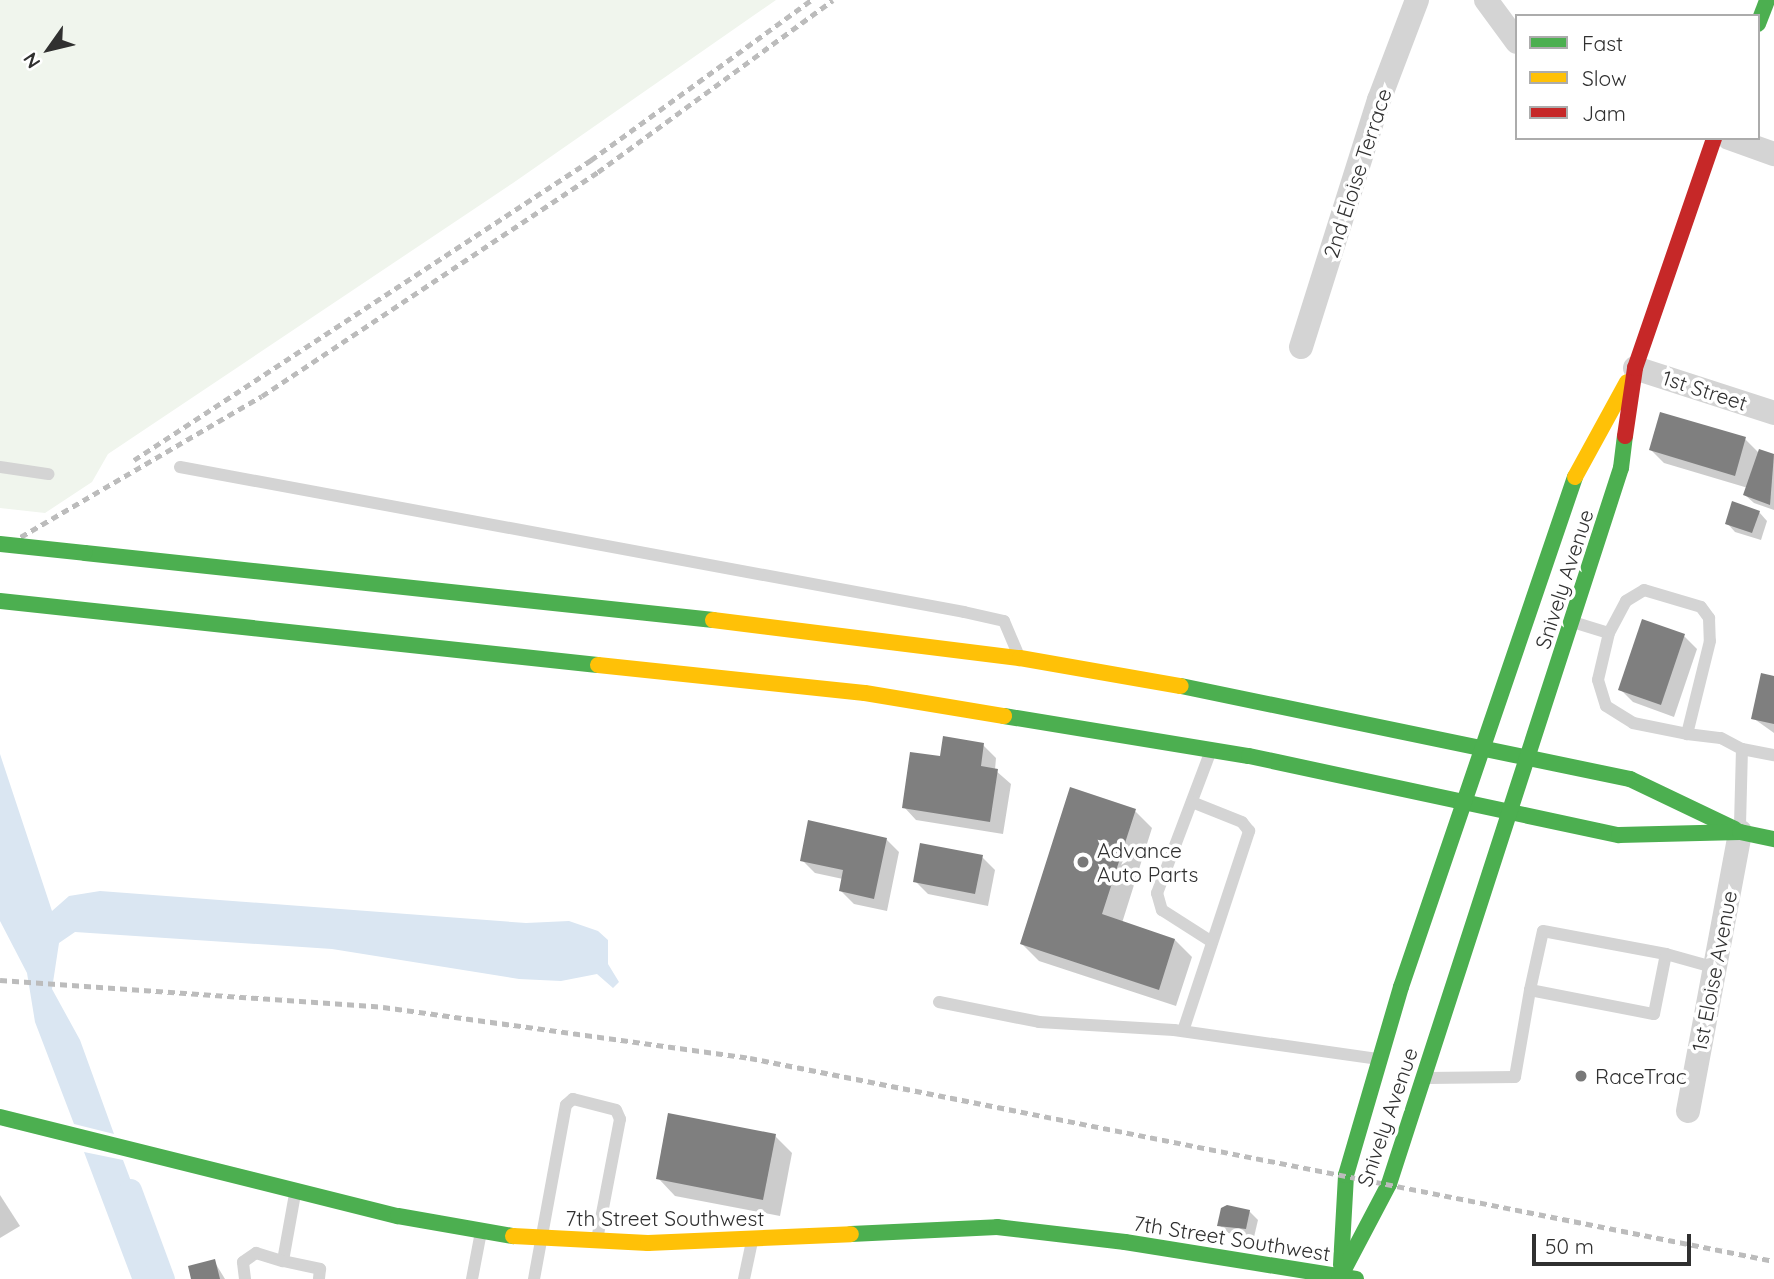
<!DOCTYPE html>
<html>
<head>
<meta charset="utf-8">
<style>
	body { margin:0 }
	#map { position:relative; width:1774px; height:1279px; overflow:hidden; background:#fff; font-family:Quicksand,sans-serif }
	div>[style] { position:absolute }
	.green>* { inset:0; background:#f0f5ed }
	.water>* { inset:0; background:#dae6f2 }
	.shadow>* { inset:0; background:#0003 }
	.canal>* { height:23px; margin:-11.5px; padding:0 11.5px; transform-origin:11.5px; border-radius:11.5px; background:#dae6f2 }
	.building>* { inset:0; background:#7f7f7f }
	.lane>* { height:12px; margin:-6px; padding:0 6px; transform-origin:6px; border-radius:6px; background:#d4d4d4 }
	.street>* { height:24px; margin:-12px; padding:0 12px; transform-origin:12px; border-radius:12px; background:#d4d4d4 }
	.fast>* { height:16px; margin:-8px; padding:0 8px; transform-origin:8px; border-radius:8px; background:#4caf50 }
	.slow>* { height:16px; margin:-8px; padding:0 8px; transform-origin:8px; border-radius:8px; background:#ffc107 }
	.jam>* { height:16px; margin:-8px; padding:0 8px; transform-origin:8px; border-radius:8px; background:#c62828 }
	.rail>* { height:5px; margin-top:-2.5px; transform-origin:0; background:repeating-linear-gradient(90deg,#bcbcbc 0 7px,transparent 0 12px) }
	.fast-bridge>* { height:16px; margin:-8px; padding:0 8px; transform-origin:8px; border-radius:8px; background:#4caf50 }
	.dots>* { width:19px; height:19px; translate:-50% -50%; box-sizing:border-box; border:4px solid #fff; border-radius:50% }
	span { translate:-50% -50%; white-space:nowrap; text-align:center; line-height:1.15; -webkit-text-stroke:7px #fff; paint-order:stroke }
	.street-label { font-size:21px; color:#303030 }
	.poi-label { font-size:21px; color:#303030 }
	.left { translate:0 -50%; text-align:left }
	.legend { position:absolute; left:1515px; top:14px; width:245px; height:126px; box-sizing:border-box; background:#fff; border:2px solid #acacac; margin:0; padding:9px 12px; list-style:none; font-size:21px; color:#303030 }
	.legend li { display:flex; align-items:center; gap:14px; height:35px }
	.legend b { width:35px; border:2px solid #acacac }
	.north { position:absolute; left:14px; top:14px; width:70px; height:70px; -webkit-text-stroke:5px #fff; paint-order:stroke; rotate:236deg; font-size:19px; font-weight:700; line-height:28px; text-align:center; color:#303030 }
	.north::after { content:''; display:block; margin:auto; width:24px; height:32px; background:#303030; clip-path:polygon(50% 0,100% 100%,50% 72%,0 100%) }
	.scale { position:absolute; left:1532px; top:1234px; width:159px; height:32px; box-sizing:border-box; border:4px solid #303030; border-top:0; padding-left:9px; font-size:21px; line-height:24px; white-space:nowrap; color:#303030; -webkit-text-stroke:5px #fff; paint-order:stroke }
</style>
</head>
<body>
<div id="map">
	<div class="green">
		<i style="clip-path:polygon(0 0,776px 0,513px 183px,108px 454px,92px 482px,45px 513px,0 508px)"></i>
	</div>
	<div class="water">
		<i style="clip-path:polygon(0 754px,52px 911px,69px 896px,100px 891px,526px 923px,569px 921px,598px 931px,608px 940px,608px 964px,619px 982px,613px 988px,597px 974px,561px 981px,519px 979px,332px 949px,75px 932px,59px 943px,52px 989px,80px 1040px,114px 1134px,74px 1124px,35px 1022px,27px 973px,0 921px)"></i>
		<i style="clip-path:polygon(84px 1152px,123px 1160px,140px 1205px,141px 1232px,161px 1279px,132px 1279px)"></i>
	</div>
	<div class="shadow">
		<i style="clip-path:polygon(1745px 439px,1759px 453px,1774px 456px,1774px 510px,1754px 503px,1745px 495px,1748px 488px,1664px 463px,1651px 450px)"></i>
		<i style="clip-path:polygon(1759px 512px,1767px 521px,1761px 540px,1735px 532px,1727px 523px)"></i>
		<i style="clip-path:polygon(1643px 622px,1684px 636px,1697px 649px,1674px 717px,1633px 702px,1620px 689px)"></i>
		<i style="clip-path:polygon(1774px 677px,1774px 733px,1753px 718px)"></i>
		<i style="clip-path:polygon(983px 745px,996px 758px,995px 770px,1011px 784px,1003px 834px,916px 820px,904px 807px,941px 759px)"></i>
		<i style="clip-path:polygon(1135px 811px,1152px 828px,1122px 923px,1175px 940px,1192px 957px,1176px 1006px,1039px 961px,1022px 944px)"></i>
		<i style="clip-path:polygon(886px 839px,899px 852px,887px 911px,854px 904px,841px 891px,843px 879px,815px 873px,802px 860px)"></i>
		<i style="clip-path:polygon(982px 857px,995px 870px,988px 906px,928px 894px,915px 881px)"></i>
		<i style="clip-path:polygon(775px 1136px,792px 1153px,780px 1216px,675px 1196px,658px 1178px)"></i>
		<i style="clip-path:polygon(0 1195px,20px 1226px,0 1238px)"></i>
		<i style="clip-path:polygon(1249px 1211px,1258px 1220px,1254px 1237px,1228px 1233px,1219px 1225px)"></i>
		<i style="clip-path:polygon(214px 1261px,225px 1279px,193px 1279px)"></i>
	</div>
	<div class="canal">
		<i style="left:130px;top:1190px;width:95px;rotate:69.7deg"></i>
	</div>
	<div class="building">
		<i style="clip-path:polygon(1660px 412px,1746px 437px,1735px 476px,1649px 450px)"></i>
		<i style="clip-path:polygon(1759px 449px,1774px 454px,1770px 505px,1743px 495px)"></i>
		<i style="clip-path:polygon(1732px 501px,1760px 511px,1752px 533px,1725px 524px)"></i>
		<i style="clip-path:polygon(1642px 619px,1685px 634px,1661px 705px,1618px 690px)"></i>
		<i style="clip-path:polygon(1761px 673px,1774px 676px,1774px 724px,1751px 719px)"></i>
		<i style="clip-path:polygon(943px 736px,984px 743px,981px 766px,998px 769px,990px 822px,902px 808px,910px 752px,940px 756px)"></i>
		<i style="clip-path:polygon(1070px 787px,1136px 809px,1102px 914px,1175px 939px,1159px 990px,1020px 944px)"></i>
		<i style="clip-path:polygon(808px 820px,887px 838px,874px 899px,839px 891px,843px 870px,800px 861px)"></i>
		<i style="clip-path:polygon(920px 843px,983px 855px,975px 894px,913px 882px)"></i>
		<i style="clip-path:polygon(668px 1113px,776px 1134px,763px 1200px,656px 1179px)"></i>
		<i style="clip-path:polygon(1227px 1205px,1250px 1210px,1246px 1229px,1217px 1226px,1221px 1208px)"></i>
		<i style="clip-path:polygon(215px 1259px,220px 1279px,191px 1279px,188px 1266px)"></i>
	</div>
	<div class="lane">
		<i style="left:0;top:467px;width:49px;rotate:8.3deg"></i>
		<i style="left:180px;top:467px;width:797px;rotate:10.48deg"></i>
		<i style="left:964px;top:612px;width:41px;rotate:12.7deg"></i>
		<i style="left:1004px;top:621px;width:33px;rotate:67deg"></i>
		<i style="left:1576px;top:623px;width:34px;rotate:17deg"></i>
		<i style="left:1609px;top:633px;width:36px;rotate:-62deg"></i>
		<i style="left:1626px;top:601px;width:21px;rotate:-31deg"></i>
		<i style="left:1644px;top:590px;width:59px;rotate:16.6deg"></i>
		<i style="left:1701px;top:607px;width:14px;rotate:54deg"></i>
		<i style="left:1709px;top:618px;width:23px;rotate:88deg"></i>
		<i style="left:1710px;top:641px;width:96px;rotate:103.9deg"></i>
		<i style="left:1687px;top:734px;width:34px;rotate:7deg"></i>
		<i style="left:1721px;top:738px;width:24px;rotate:28deg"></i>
		<i style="left:1742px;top:749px;width:33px;rotate:11deg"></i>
		<i style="left:1609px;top:633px;width:48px;rotate:103.2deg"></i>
		<i style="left:1598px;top:680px;width:27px;rotate:73deg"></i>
		<i style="left:1606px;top:706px;width:32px;rotate:32deg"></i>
		<i style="left:1633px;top:723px;width:55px;rotate:11.5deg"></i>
		<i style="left:1210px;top:753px;width:150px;rotate:110.7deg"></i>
		<i style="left:1157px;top:893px;width:18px;rotate:74deg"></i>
		<i style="left:1162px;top:910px;width:59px;rotate:32.6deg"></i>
		<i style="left:1740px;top:825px;width:76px;rotate:-88.5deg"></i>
		<i style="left:1530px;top:990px;width:60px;rotate:-77.6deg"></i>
		<i style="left:1543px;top:931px;width:125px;rotate:10.6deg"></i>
		<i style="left:939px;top:1002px;width:102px;rotate:11.3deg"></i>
		<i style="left:1039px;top:1022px;width:135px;rotate:3.4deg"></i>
		<i style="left:1174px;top:1030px;width:207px;rotate:8.1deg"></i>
		<i style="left:1183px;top:1031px;width:211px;rotate:-71.7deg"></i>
		<i style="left:1249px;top:831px;width:11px;rotate:-128deg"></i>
		<i style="left:1242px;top:822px;width:54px;rotate:-158.2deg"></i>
		<i style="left:1427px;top:1078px;width:88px;rotate:-0.7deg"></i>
		<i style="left:1515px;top:1077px;width:88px;rotate:-80.2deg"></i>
		<i style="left:1530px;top:990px;width:126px;rotate:11deg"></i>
		<i style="left:1654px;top:1014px;width:61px;rotate:-78.7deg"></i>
		<i style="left:1666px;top:954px;width:52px;rotate:15.6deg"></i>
		<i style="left:295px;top:1194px;width:68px;rotate:100.2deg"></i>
		<i style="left:283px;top:1261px;width:38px;rotate:12deg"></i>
		<i style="left:320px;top:1269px;width:10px;rotate:96deg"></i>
		<i style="left:245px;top:1279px;width:17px;rotate:-97deg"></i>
		<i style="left:243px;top:1262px;width:16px;rotate:-35deg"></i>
		<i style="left:256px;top:1253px;width:28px;rotate:17deg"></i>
		<i style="left:472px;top:1279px;width:48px;rotate:-79.2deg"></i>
		<i style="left:534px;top:1279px;width:177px;rotate:-79.6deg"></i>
		<i style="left:566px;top:1105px;width:9px;rotate:-41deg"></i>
		<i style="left:573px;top:1099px;width:44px;rotate:14.3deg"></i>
		<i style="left:616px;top:1110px;width:10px;rotate:66deg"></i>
		<i style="left:620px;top:1119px;width:123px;rotate:100.8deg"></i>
		<i style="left:744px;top:1279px;width:39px;rotate:-78deg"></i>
	</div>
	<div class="street">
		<i style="left:1486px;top:0;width:52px;rotate:53.6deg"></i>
		<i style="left:1729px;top:138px;width:48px;rotate:19.6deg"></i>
		<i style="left:1301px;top:347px;width:259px;rotate:-72.5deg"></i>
		<i style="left:1379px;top:100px;width:107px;rotate:-69.2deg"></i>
		<i style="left:1635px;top:368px;width:146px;rotate:17.9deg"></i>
		<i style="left:1688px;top:1111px;width:284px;rotate:-79.4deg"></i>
	</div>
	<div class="fast">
		<i style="left:1758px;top:24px;width:26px;rotate:-69deg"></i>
		<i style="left:85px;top:553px;width:632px;rotate:6.09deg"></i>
		<i style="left:0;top:601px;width:601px;rotate:6.11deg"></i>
		<i style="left:1181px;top:686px;width:459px;rotate:11.7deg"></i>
		<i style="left:1630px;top:779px;width:116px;rotate:25.5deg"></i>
		<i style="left:1004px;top:716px;width:248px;rotate:9.3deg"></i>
		<i style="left:1249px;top:756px;width:378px;rotate:12.1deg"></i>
		<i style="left:1619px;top:835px;width:121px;rotate:-1.4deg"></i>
		<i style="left:1740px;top:832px;width:35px;rotate:12deg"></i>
		<i style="left:0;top:1117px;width:410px;rotate:14deg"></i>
		<i style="left:398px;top:1216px;width:117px;rotate:9.9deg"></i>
		<i style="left:851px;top:1234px;width:146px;rotate:-2.7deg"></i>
		<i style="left:997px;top:1227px;width:129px;rotate:6.7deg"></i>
		<i style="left:1125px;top:1242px;width:234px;rotate:9.1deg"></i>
		<i style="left:1341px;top:1265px;width:90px;rotate:-86.8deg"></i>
		<i style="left:1346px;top:1175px;width:196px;rotate:-73.7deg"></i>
		<i style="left:1401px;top:987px;width:539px;rotate:-71.16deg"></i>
		<i style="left:1339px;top:1279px;width:107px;rotate:-62.2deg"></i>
		<i style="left:1389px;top:1184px;width:753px;rotate:-72.05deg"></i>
		<i style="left:1621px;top:468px;width:32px;rotate:-83deg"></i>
	</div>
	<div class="slow">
		<i style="left:1575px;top:477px;width:108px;rotate:-61.3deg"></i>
		<i style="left:713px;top:620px;width:309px;rotate:7.1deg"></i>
		<i style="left:1020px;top:658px;width:163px;rotate:9.9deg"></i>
		<i style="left:598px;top:665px;width:268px;rotate:6deg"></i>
		<i style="left:865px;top:693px;width:141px;rotate:9.4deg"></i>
		<i style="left:513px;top:1236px;width:135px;rotate:3deg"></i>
		<i style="left:648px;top:1243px;width:203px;rotate:-2.5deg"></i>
	</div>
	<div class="jam">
		<i style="left:1625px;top:436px;width:69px;rotate:-81.6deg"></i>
		<i style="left:1635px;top:368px;width:243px;rotate:-71deg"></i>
	</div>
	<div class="rail">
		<i style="left:134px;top:460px;width:547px;rotate:-33.28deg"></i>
		<i style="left:591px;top:160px;width:272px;rotate:-36deg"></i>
		<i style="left:0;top:549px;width:303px;rotate:-30.3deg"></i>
		<i style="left:262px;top:396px;width:404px;rotate:-33.7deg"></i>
		<i style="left:598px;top:172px;width:291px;rotate:-36.2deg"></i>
		<i style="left:0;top:980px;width:384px;rotate:4deg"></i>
		<i style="left:383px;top:1007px;width:371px;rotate:7.9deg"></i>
		<i style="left:750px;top:1058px;width:1044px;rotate:11.21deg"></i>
	</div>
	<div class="fast-bridge">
		<i style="left:0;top:544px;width:85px;rotate:6deg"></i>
	</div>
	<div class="dots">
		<i style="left:1083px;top:862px;background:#787878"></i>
		<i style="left:1581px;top:1076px;background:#787878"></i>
	</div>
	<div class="street-label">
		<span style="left:1357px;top:173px;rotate:-72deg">2nd Eloise Terrace</span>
		<span style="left:1705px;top:390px;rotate:18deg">1st Street</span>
		<span style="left:1564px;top:579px;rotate:-72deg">Snively Avenue</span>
		<span style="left:1714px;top:971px;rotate:-79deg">1st Eloise Avenue</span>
		<span style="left:1387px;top:1117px;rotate:-71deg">Snively Avenue</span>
		<span style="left:665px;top:1218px">7th Street Southwest</span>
		<span style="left:1232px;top:1238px;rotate:9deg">7th Street Southwest</span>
	</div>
	<div class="poi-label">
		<span class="left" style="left:1097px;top:862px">Advance<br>Auto Parts</span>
		<span class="left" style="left:1595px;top:1076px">RaceTrac</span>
	</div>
	<ul class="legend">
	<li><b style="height:9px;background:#4caf50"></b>Fast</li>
	<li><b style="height:9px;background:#ffc107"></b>Slow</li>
	<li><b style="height:9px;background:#c62828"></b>Jam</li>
	</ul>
	<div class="north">N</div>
	<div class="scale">50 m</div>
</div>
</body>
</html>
